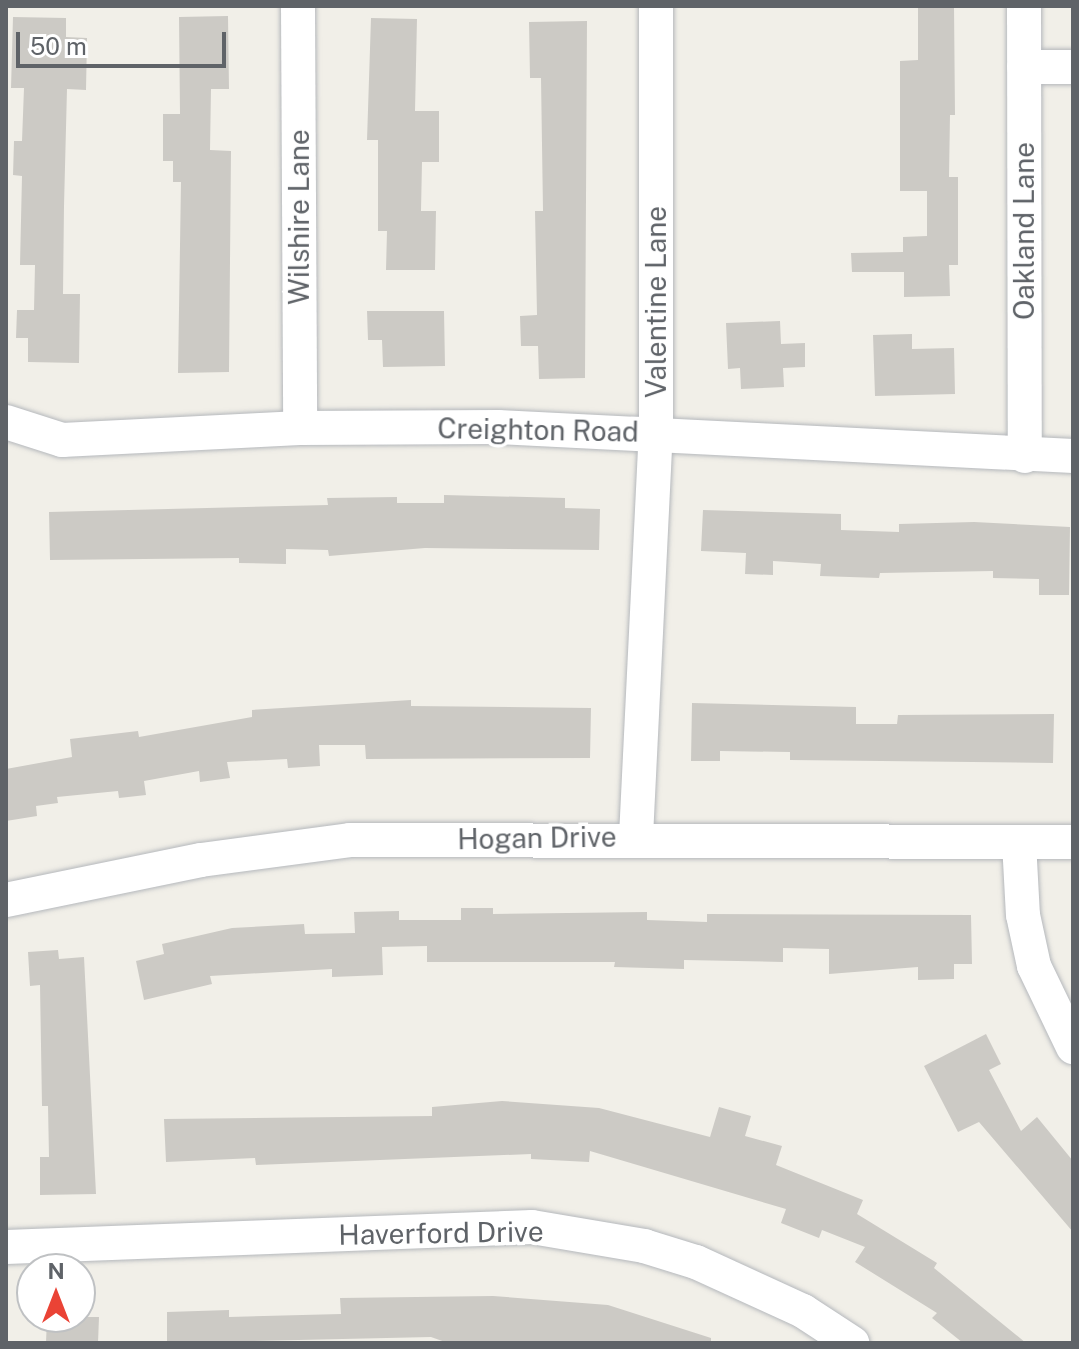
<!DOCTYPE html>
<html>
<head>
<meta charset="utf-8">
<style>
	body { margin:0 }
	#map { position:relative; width:1079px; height:1349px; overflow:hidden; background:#f1efe8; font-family:"Public Sans",sans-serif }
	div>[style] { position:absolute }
	.building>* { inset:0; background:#cccac5 }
	.roads { filter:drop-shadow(0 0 2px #b5b8bc) drop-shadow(0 0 2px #b5b8bc) }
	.minor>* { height:34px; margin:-17px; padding:0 17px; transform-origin:17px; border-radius:17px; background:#fff }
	span { translate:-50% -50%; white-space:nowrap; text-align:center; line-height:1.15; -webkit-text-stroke:7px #fff; paint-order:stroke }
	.street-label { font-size:28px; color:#5f6368 }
	.frame { position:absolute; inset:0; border:8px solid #5f6368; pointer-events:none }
	.north { position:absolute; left:16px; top:1253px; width:80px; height:80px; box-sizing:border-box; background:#fff; border:2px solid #bfc1c3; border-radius:50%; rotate:0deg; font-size:22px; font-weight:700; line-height:32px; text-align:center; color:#5f6368 }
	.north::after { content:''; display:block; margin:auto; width:28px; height:36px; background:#ea4335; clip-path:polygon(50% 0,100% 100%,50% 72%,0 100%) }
	.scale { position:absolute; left:16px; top:32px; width:210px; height:36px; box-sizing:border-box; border:4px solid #5f6368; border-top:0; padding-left:10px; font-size:24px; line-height:28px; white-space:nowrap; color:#5f6368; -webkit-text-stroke:6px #fff; paint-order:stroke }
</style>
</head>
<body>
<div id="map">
	<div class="building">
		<i style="clip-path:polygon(918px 6px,954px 6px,955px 115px,950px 115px,949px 177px,958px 177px,958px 265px,949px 265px,950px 296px,904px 297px,904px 272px,852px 272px,851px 253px,903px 252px,903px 237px,927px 236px,927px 191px,900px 191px,900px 61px,918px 60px)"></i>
		<i style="clip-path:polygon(228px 16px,229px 89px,211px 89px,210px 150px,231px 151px,229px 372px,178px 373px,181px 182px,173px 182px,173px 161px,163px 161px,163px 114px,180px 114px,179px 17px)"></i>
		<i style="clip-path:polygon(13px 17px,66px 18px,66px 37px,87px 38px,86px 90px,67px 89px,64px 206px,63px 294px,80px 294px,79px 363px,28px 362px,28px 338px,16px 338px,17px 310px,34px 310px,35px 265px,20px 265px,22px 176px,13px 175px,14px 141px,22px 141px,24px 88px,11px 88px)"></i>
		<i style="clip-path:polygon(371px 18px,417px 19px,415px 111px,439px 111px,439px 162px,422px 162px,421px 211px,436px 211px,435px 270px,386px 270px,387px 231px,378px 231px,378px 140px,367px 140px)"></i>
		<i style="clip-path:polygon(587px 21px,585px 378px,539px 379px,538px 346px,521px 346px,520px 316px,537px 315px,535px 211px,543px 211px,541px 78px,530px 78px,529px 22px)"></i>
		<i style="clip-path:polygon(367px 311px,444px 311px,445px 366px,383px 367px,382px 340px,368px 340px)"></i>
		<i style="clip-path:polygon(780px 321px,781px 344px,805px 343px,805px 367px,783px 368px,784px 387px,741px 389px,740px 368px,728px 369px,726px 323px)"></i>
		<i style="clip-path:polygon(912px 334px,912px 349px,954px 348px,955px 394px,875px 396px,873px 335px)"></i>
		<i style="clip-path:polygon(444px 495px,565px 498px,565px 508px,600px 509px,599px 550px,425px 548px,329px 556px,328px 550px,286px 549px,286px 564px,239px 563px,239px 558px,50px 560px,49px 512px,328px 505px,327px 498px,397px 497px,397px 503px,444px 503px)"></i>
		<i style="clip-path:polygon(703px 510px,841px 514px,841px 530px,899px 532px,899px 524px,974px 522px,1070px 527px,1069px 595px,1039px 595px,1039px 579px,993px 578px,993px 571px,880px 573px,879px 578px,820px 576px,821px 564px,773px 561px,773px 575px,745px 574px,746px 553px,701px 551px)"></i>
		<i style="clip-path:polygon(411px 700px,411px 706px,591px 708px,590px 758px,366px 759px,365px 745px,319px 745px,320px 766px,288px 768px,287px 759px,227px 762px,230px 778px,200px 782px,199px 771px,144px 781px,146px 795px,119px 798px,118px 791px,57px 797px,58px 803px,36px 806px,37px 816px,6px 821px,6px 769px,72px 757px,70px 739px,138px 731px,139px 737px,252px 717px,252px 710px)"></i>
		<i style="clip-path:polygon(692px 703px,856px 707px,856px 724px,897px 724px,898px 715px,1054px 714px,1053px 763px,790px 760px,790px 752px,720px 751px,720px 761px,691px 761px)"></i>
		<i style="clip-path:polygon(461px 908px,493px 908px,493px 914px,647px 912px,647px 920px,707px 922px,707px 914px,971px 915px,972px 964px,954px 964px,954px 979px,918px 980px,918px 967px,829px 974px,829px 949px,783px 948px,783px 962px,684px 960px,684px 969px,614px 967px,615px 962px,427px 962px,427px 946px,382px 947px,383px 975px,332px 977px,332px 969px,210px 976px,212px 984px,144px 1000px,136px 961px,164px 954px,162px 944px,232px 928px,304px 924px,305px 934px,355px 933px,354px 912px,399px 911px,399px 920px,461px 920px)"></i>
		<i style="clip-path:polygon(58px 950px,59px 959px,84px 957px,96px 1194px,40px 1195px,40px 1157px,49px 1157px,48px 1106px,42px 1106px,40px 985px,30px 986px,28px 952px)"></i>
		<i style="clip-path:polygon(986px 1034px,1001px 1064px,989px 1070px,1021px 1131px,1037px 1117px,1073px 1161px,1073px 1232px,979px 1122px,958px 1132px,924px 1066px)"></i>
		<i style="clip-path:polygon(502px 1101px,599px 1108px,710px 1137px,719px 1107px,751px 1116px,745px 1136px,782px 1146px,776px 1165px,863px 1200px,857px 1214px,937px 1263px,934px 1268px,1026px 1343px,963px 1343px,932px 1318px,937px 1313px,855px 1262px,865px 1247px,822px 1230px,819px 1238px,781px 1223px,786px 1209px,590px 1151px,589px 1162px,531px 1159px,531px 1154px,256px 1165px,255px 1158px,166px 1162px,164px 1119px,432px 1116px,432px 1107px)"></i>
		<i style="clip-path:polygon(493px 1296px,608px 1305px,711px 1338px,711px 1343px,448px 1343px,431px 1337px,167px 1343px,167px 1312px,229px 1310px,229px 1317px,341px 1314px,340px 1298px)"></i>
		<i style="clip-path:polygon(47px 1317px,99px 1317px,98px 1343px,46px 1343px)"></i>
	</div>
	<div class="roads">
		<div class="minor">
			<i style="left:298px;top:6px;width:422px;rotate:89.7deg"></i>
			<i style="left:1024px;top:6px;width:450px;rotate:89.9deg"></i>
			<i style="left:1024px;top:67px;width:49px"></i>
			<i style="left:6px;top:422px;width:59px;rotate:17.8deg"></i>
			<i style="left:62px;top:440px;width:238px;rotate:-2.9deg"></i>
			<i style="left:300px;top:428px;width:198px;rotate:-0.3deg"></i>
			<i style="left:498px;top:427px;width:576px;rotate:2.89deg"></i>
			<i style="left:636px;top:837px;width:404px;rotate:-87.2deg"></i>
			<i style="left:656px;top:433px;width:427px;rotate:-90deg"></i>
			<i style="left:1019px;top:842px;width:73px;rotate:86.9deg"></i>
			<i style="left:1023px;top:915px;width:52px;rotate:77.8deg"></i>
			<i style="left:1034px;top:966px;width:90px;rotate:64.3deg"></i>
			<i style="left:6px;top:900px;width:199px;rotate:-11.6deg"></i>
			<i style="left:201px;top:860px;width:150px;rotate:-7.6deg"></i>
			<i style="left:350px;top:840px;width:723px;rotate:0.16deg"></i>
			<i style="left:6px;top:1247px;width:526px;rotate:-2.18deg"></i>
			<i style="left:532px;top:1227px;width:114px;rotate:9.6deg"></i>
			<i style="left:644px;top:1246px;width:54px;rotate:17.1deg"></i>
			<i style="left:696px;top:1262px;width:118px;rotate:24.6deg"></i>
			<i style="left:803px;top:1311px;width:59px;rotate:33.1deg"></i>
		</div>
	</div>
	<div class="street-label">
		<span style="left:299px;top:217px;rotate:-90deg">Wilshire Lane</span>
		<span style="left:1024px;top:231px;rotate:-90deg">Oakland Lane</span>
		<span style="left:656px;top:302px;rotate:-90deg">Valentine Lane</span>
		<span style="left:538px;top:430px;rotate:1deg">Creighton Road</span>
		<span style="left:537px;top:838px;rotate:-1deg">Hogan Drive</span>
		<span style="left:441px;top:1233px;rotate:-1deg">Haverford Drive</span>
	</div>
	<div class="frame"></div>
	<div class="north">N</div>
	<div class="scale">50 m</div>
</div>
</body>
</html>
